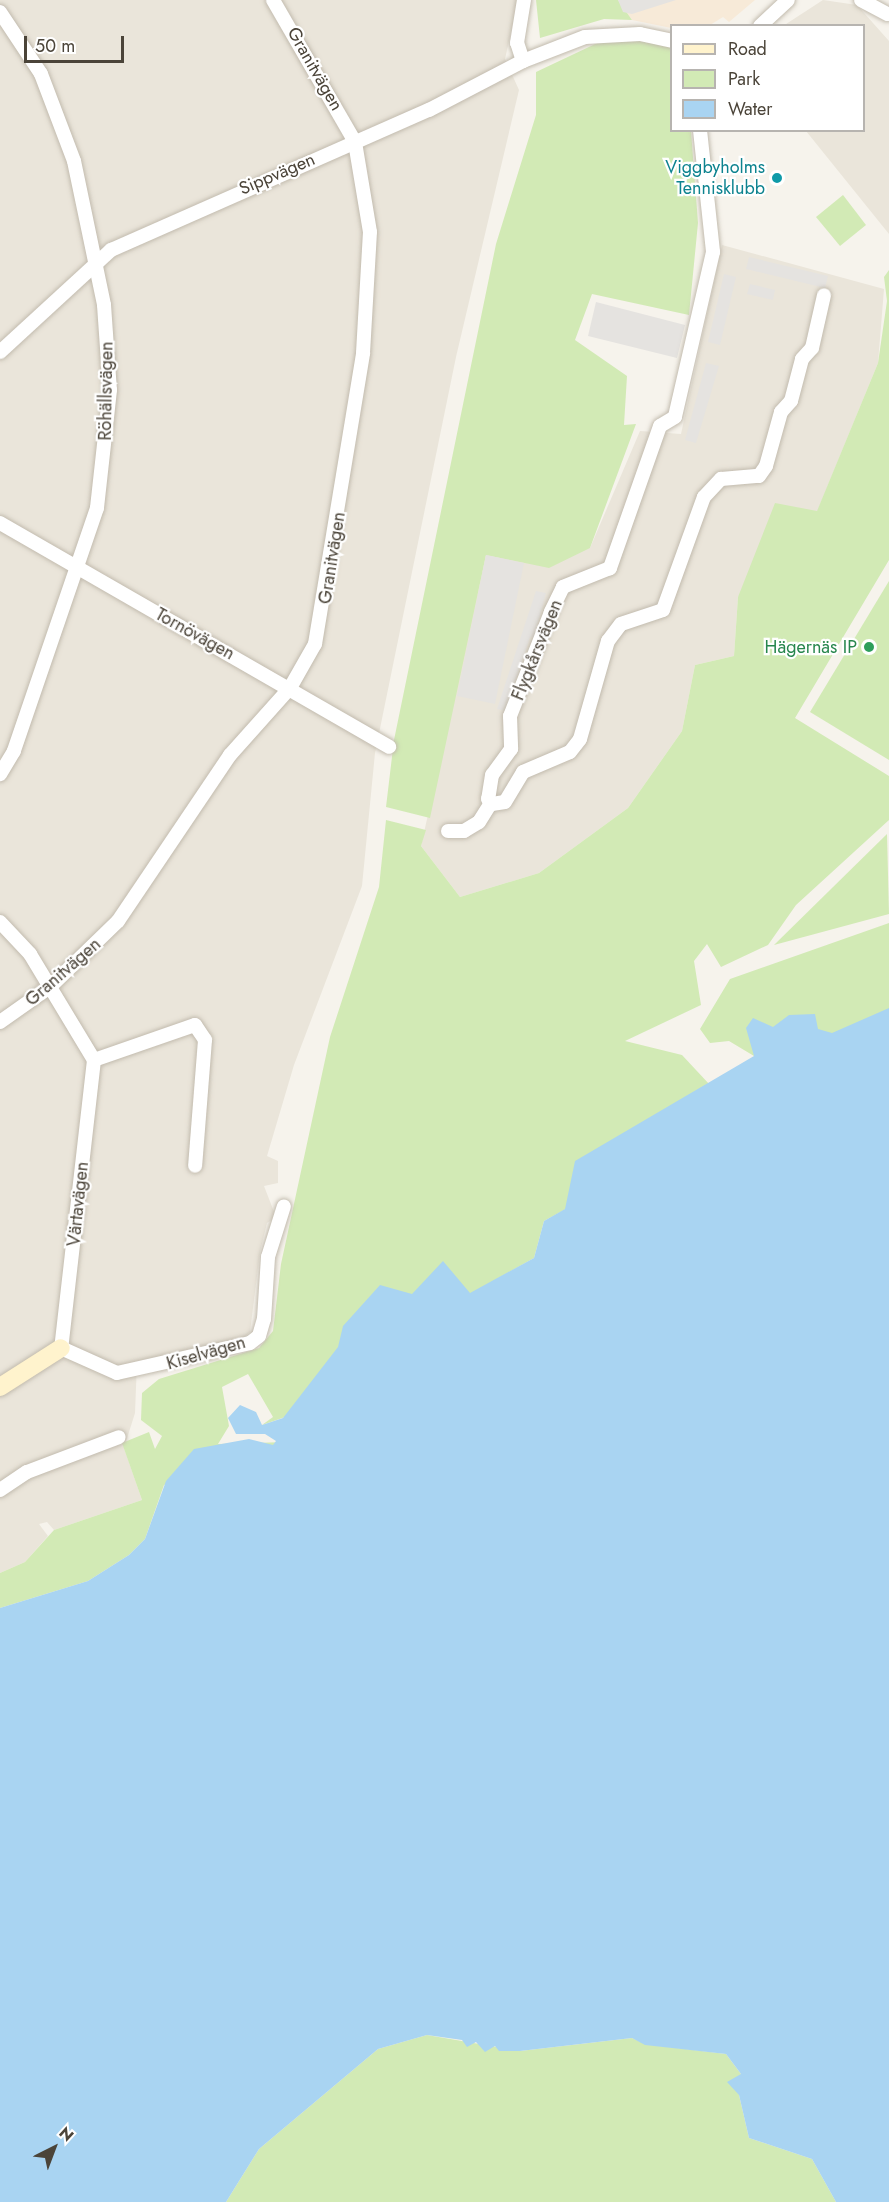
<!DOCTYPE html>
<html>
<head>
<meta charset="utf-8">
<style>
	body { margin:0 }
	#map { position:relative; width:889px; height:2202px; overflow:hidden; background:#f6f3ec; font-family:Jost,sans-serif }
	div>[style] { position:absolute }
	.residential>* { inset:0; background:#eae5da }
	.commercial>* { inset:0; background:#f7ead8 }
	.green>* { inset:0; background:#d2eab5 }
	.parking>* { inset:0; background:#e5e3e0 }
	.water>* { inset:0; background:#a9d4f2 }
	.roads { filter:drop-shadow(0 0 2px #c2bbae) drop-shadow(0 0 2px #c2bbae) }
	.street>* { height:14px; margin:-7px; padding:0 7px; transform-origin:7px; border-radius:7px; background:#fff }
	.secondary>* { height:18px; margin:-9px; padding:0 9px; transform-origin:9px; border-radius:9px; background:#fff3cd }
	.dots>* { width:16px; height:16px; translate:-50% -50%; box-sizing:border-box; border:3px solid #fff; border-radius:50% }
	span { translate:-50% -50%; white-space:nowrap; text-align:center; line-height:1.15; -webkit-text-stroke:4.5px #fff; paint-order:stroke }
	.street-label { font-size:18px; color:#4b4439 }
	.culture-label { font-size:18px; color:#0d838f }
	.right { translate:-100% -50%; text-align:right }
	.leisure-label { font-size:18px; color:#27864d }
	.legend { position:absolute; left:670px; top:24px; width:195px; height:108px; box-sizing:border-box; background:#fff; border:2px solid #b7b4b0; margin:0; padding:8px 10px; list-style:none; font-size:18px; color:#4b4439 }
	.legend li { display:flex; align-items:center; gap:12px; height:30px }
	.legend b { width:30px; border:2px solid #b7b4b0 }
	.north { position:absolute; left:24px; top:2118px; width:60px; height:60px; -webkit-text-stroke:4px #fff; paint-order:stroke; rotate:42deg; font-size:16px; font-weight:700; line-height:24px; text-align:center; color:#4b4439 }
	.north::after { content:''; display:block; margin:auto; width:21px; height:27px; background:#4b4439; clip-path:polygon(50% 0,100% 100%,50% 72%,0 100%) }
	.scale { position:absolute; left:24px; top:36px; width:100px; height:27px; box-sizing:border-box; border:3px solid #4b4439; border-top:0; padding-left:8px; font-size:18px; line-height:21px; white-space:nowrap; color:#4b4439; -webkit-text-stroke:4px #fff; paint-order:stroke }
</style>
</head>
<body>
<div id="map">
	<div class="residential">
		<i style="clip-path:polygon(0 0,518px 0,505px 59px,519px 90px,456px 357px,375px 753px,362px 886px,294px 1065px,267px 1156px,278px 1161px,278px 1183px,264px 1186px,276px 1217px,267px 1223px,260px 1252px,250px 1332px,239px 1342px,137px 1362px,135px 1413px,124px 1448px,142px 1500px,54px 1530px,47px 1522px,39px 1524px,48px 1536px,25px 1562px,0 1573px)"></i>
		<i style="clip-path:polygon(823px 0,857px 5px,889px 41px,889px 234px,806px 131px,864px 130px,864px 26px,783px 26px)"></i>
		<i style="clip-path:polygon(722px 245px,884px 289px,878px 363px,817px 512px,738px 597px,734px 656px,695px 665px,682px 731px,628px 808px,539px 873px,460px 897px,421px 846px,486px 555px,590px 548px,640px 431px,681px 434px)"></i>
	</div>
	<div class="commercial">
		<i style="clip-path:polygon(618px 0,755px 0,729px 22px,723px 17px,710px 25px,671px 28px,632px 20px)"></i>
	</div>
	<div class="green">
		<i style="clip-path:polygon(536px 0,618px 0,632px 20px,604px 19px,540px 38px)"></i>
		<i style="clip-path:polygon(610px 37px,672px 46px,672px 130px,691px 131px,698px 223px,689px 315px,592px 294px,575px 340px,627px 376px,624px 425px,636px 424px,590px 548px,549px 568px,486px 555px,430px 818px,386px 807px,394px 740px,496px 244px,536px 115px,536px 72px)"></i>
		<i style="clip-path:polygon(843px 195px,866px 225px,840px 246px,816px 217px)"></i>
		<i style="clip-path:polygon(889px 270px,889px 560px,795px 718px,889px 776px,889px 820px,796px 905px,768px 945px,721px 967px,707px 944px,694px 961px,701px 1005px,625px 1041px,682px 1055px,710px 1085px,722px 1123px,544px 1221px,534px 1258px,495px 1280px,404px 1376px,262px 1425px,273px 1417px,248px 1374px,222px 1387px,229px 1426px,218px 1444px,285px 1442px,164px 1485px,145px 1539px,129px 1555px,88px 1581px,0 1608px,0 1573px,25px 1562px,54px 1530px,142px 1500px,122px 1443px,149px 1432px,155px 1449px,162px 1436px,141px 1420px,142px 1393px,159px 1379px,259px 1348px,273px 1331px,281px 1264px,330px 1037px,379px 887px,386px 820px,426px 830px,421px 846px,460px 897px,539px 873px,628px 808px,682px 731px,695px 665px,734px 656px,738px 597px,775px 503px,817px 511px,878px 363px,887px 301px,884px 277px)"></i>
		<i style="clip-path:polygon(889px 581px,889px 760px,810px 712px)"></i>
		<i style="clip-path:polygon(887px 834px,889px 914px,774px 945px)"></i>
		<i style="clip-path:polygon(889px 923px,889px 1040px,754px 1056px,729px 1041px,710px 1043px,700px 1029px,730px 979px)"></i>
		<i style="clip-path:polygon(427px 2035px,520px 2051px,632px 2038px,645px 2044px,726px 2054px,741px 2074px,739px 2095px,749px 2138px,812px 2159px,836px 2202px,226px 2202px,259px 2149px,378px 2049px)"></i>
	</div>
	<div class="parking">
		<i style="clip-path:polygon(618px 0,676px 0,632px 14px,623px 12px)"></i>
		<i style="clip-path:polygon(749px 257px,828px 276px,825px 288px,746px 269px)"></i>
		<i style="clip-path:polygon(724px 274px,736px 277px,720px 345px,708px 342px)"></i>
		<i style="clip-path:polygon(750px 284px,775px 290px,773px 300px,747px 294px)"></i>
		<i style="clip-path:polygon(596px 302px,685px 325px,677px 358px,588px 336px)"></i>
		<i style="clip-path:polygon(706px 363px,719px 366px,696px 443px,685px 440px)"></i>
		<i style="clip-path:polygon(486px 555px,524px 563px,495px 704px,457px 696px)"></i>
		<i style="clip-path:polygon(536px 591px,546px 593px,534px 638px,530px 637px,506px 711px,497px 709px)"></i>
	</div>
	<div class="water">
		<i style="clip-path:polygon(889px 1008px,889px 2202px,836px 2202px,812px 2159px,749px 2138px,739px 2095px,727px 2082px,741px 2074px,726px 2054px,645px 2045px,632px 2038px,520px 2051px,499px 2051px,495px 2046px,485px 2052px,476px 2042px,467px 2047px,462px 2040px,427px 2035px,378px 2049px,259px 2149px,226px 2202px,0 2202px,0 1608px,88px 1581px,129px 1555px,145px 1539px,166px 1481px,194px 1449px,249px 1439px,273px 1445px,276px 1441px,265px 1434px,236px 1434px,228px 1418px,240px 1405px,256px 1412px,262px 1425px,283px 1418px,338px 1347px,343px 1326px,380px 1285px,412px 1294px,443px 1261px,470px 1293px,534px 1258px,544px 1221px,565px 1209px,575px 1161px,754px 1056px,746px 1028px,753px 1018px,773px 1027px,789px 1015px,815px 1014px,818px 1029px,832px 1033px)"></i>
	</div>
	<div class="roads">
		<div class="street">
			<i style="left:861px;top:0;width:30px;rotate:28deg"></i>
			<i style="left:0;top:12px;width:74px;rotate:56.5deg"></i>
			<i style="left:41px;top:74px;width:93px;rotate:69.2deg"></i>
			<i style="left:74px;top:161px;width:147px;rotate:78.2deg"></i>
			<i style="left:104px;top:305px;width:85px;rotate:86deg"></i>
			<i style="left:110px;top:390px;width:119px;rotate:96.3deg"></i>
			<i style="left:97px;top:508px;width:257px;rotate:108.9deg"></i>
			<i style="left:14px;top:751px;width:27px;rotate:121deg"></i>
			<i style="left:760px;top:26px;width:38px;rotate:-43deg"></i>
			<i style="left:523px;top:61px;width:66px;rotate:-21.2deg"></i>
			<i style="left:585px;top:37px;width:55px;rotate:-3.1deg"></i>
			<i style="left:640px;top:34px;width:33px;rotate:12deg"></i>
			<i style="left:700px;top:130px;width:123px;rotate:83.9deg"></i>
			<i style="left:713px;top:252px;width:169px;rotate:103deg"></i>
			<i style="left:675px;top:417px;width:17px;rotate:149deg"></i>
			<i style="left:660px;top:426px;width:151px;rotate:109.4deg"></i>
			<i style="left:610px;top:568px;width:51px;rotate:158deg"></i>
			<i style="left:563px;top:587px;width:28px;rotate:116deg"></i>
			<i style="left:551px;top:612px;width:112px;rotate:111.5deg"></i>
			<i style="left:510px;top:716px;width:33px;rotate:88deg"></i>
			<i style="left:511px;top:749px;width:32px;rotate:126deg"></i>
			<i style="left:492px;top:775px;width:24px;rotate:99deg"></i>
			<i style="left:488px;top:799px;width:6px;rotate:51deg"></i>
			<i style="left:492px;top:804px;width:13px;rotate:-9deg"></i>
			<i style="left:505px;top:802px;width:35px;rotate:-59deg"></i>
			<i style="left:523px;top:772px;width:51px;rotate:-23.1deg"></i>
			<i style="left:570px;top:752px;width:16px;rotate:-52deg"></i>
			<i style="left:580px;top:739px;width:102px;rotate:-74.1deg"></i>
			<i style="left:608px;top:641px;width:21px;rotate:-53deg"></i>
			<i style="left:621px;top:624px;width:44px;rotate:-18.4deg"></i>
			<i style="left:663px;top:610px;width:120px;rotate:-70.1deg"></i>
			<i style="left:704px;top:497px;width:25px;rotate:-47deg"></i>
			<i style="left:721px;top:479px;width:38px;rotate:-5deg"></i>
			<i style="left:759px;top:476px;width:12px;rotate:-55deg"></i>
			<i style="left:766px;top:466px;width:56px;rotate:-74.5deg"></i>
			<i style="left:781px;top:412px;width:15px;rotate:-48deg"></i>
			<i style="left:791px;top:401px;width:43px;rotate:-75.3deg"></i>
			<i style="left:802px;top:359px;width:15px;rotate:-48deg"></i>
			<i style="left:812px;top:348px;width:54px;rotate:-77.2deg"></i>
			<i style="left:0;top:352px;width:151px;rotate:-42.6deg"></i>
			<i style="left:111px;top:250px;width:347px;rotate:-23.8deg"></i>
			<i style="left:429px;top:110px;width:106px;rotate:-27.5deg"></i>
			<i style="left:523px;top:61px;width:19px;rotate:-108deg"></i>
			<i style="left:517px;top:43px;width:44px;rotate:-80.8deg"></i>
			<i style="left:0;top:523px;width:449px;rotate:29.9deg"></i>
			<i style="left:448px;top:831px;width:16px"></i>
			<i style="left:464px;top:831px;width:17px;rotate:-31deg"></i>
			<i style="left:479px;top:822px;width:22px;rotate:-58deg"></i>
			<i style="left:0;top:922px;width:44px;rotate:46.8deg"></i>
			<i style="left:30px;top:954px;width:124px;rotate:58.9deg"></i>
			<i style="left:94px;top:1060px;width:290px;rotate:96.5deg"></i>
			<i style="left:61px;top:1348px;width:61px;rotate:24.1deg"></i>
			<i style="left:117px;top:1373px;width:136px;rotate:-12.7deg"></i>
			<i style="left:250px;top:1343px;width:11px;rotate:-38deg"></i>
			<i style="left:259px;top:1336px;width:18px;rotate:-74deg"></i>
			<i style="left:264px;top:1319px;width:62px;rotate:-86.3deg"></i>
			<i style="left:268px;top:1257px;width:53px;rotate:-72.6deg"></i>
			<i style="left:0;top:1022px;width:62px;rotate:-35.2deg"></i>
			<i style="left:51px;top:986px;width:93px;rotate:-44.1deg"></i>
			<i style="left:118px;top:921px;width:200px;rotate:-56deg"></i>
			<i style="left:230px;top:755px;width:90px;rotate:-48.2deg"></i>
			<i style="left:290px;top:688px;width:51px;rotate:-60.4deg"></i>
			<i style="left:315px;top:644px;width:295px;rotate:-80.6deg"></i>
			<i style="left:363px;top:353px;width:121px;rotate:-86.7deg"></i>
			<i style="left:370px;top:232px;width:91px;rotate:-99.5deg"></i>
			<i style="left:355px;top:142px;width:164px;rotate:-120deg"></i>
			<i style="left:94px;top:1060px;width:107px;rotate:-19.1deg"></i>
			<i style="left:195px;top:1025px;width:18px;rotate:56deg"></i>
			<i style="left:205px;top:1040px;width:126px;rotate:94.5deg"></i>
			<i style="left:0;top:1490px;width:32px;rotate:-34deg"></i>
			<i style="left:27px;top:1472px;width:98px;rotate:-20.8deg"></i>
		</div>
		<div class="secondary">
			<i style="left:0;top:1387px;width:72px;rotate:-32.6deg"></i>
		</div>
	</div>
	<div class="dots">
		<i style="left:777px;top:178px;background:#0f9aa8"></i>
		<i style="left:869px;top:647px;background:#2e9e5b"></i>
	</div>
	<div class="street-label">
		<span style="left:315px;top:69px;rotate:60deg">Granitvägen</span>
		<span style="left:277px;top:174px;rotate:-23deg">Sippvägen</span>
		<span style="left:106px;top:391px;rotate:-89deg">Röhällsvägen</span>
		<span style="left:332px;top:558px;rotate:-81deg">Granitvägen</span>
		<span style="left:195px;top:634px;rotate:29deg">Tornövägen</span>
		<span style="left:537px;top:650px;rotate:-68deg">Flygkårsvägen</span>
		<span style="left:63px;top:972px;rotate:-41deg">Granitvägen</span>
		<span style="left:78px;top:1204px;rotate:-84deg">Värtavägen</span>
		<span style="left:206px;top:1353px;rotate:-16deg">Kiselvägen</span>
	</div>
	<div class="culture-label">
		<span class="right" style="left:765px;top:178px">Viggbyholms<br>Tennisklubb</span>
	</div>
	<div class="leisure-label">
		<span class="right" style="left:857px;top:647px">Hägernäs IP</span>
	</div>
	<ul class="legend">
	<li><b style="height:8px;background:#fff3cd"></b>Road</li>
	<li><b style="height:16px;background:#d2eab5"></b>Park</li>
	<li><b style="height:16px;background:#a9d4f2"></b>Water</li>
	</ul>
	<div class="north">N</div>
	<div class="scale">50 m</div>
</div>
</body>
</html>
